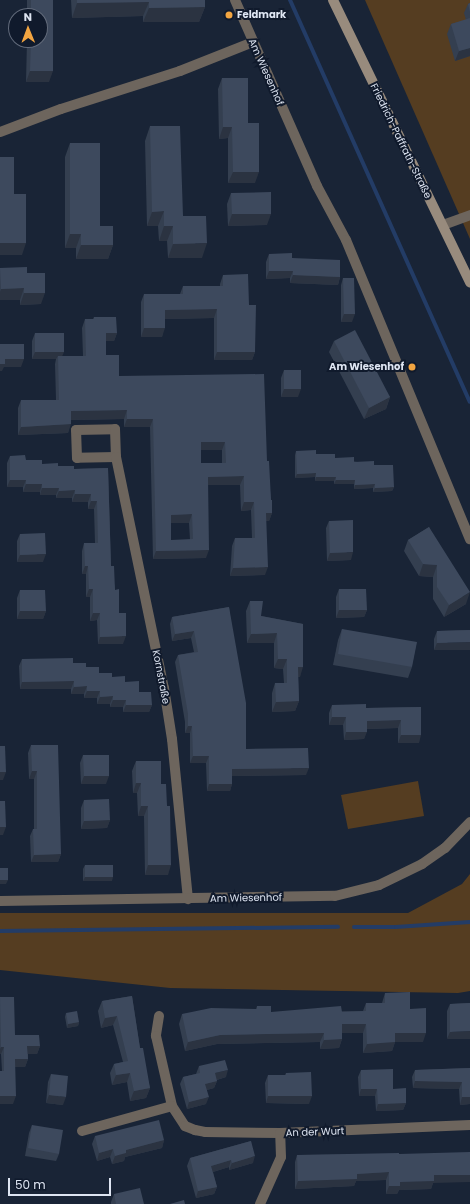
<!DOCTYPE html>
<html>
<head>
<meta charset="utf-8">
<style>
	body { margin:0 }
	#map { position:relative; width:470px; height:1204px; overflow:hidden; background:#192436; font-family:Poppins,sans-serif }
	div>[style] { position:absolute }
	.green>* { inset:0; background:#553d21 }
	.stream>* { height:4px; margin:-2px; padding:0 2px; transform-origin:2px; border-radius:2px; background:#233c66 }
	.minor>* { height:10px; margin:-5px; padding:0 5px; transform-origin:5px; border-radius:5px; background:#6d655d }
	.secondary>* { height:10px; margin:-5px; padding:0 5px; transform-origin:5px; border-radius:5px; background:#988b7d }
	.wall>* { inset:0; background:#343f50 }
	.shaded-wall>* { inset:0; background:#2b3341 }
	.building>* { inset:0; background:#3d495d }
	.dots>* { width:11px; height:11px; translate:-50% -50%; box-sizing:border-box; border:2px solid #101a2c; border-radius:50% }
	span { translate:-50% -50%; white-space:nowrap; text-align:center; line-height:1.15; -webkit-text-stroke:4px #101a2c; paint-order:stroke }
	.poi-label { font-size:10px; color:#dee5f2; font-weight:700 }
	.left { translate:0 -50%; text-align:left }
	.right { translate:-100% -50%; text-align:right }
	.street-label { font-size:10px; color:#dee5f2 }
	.north { position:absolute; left:8px; top:8px; width:40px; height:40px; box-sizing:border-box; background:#101a2c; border:1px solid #626b7b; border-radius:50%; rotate:359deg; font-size:11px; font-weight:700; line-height:16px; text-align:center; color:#dee5f2 }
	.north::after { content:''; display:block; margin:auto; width:14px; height:18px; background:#f2a541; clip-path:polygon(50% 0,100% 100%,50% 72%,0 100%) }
	.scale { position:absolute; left:8px; top:1178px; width:103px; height:18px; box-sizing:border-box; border:2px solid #dee5f2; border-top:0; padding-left:5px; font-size:12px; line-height:14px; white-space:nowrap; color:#dee5f2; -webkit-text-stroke:3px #101a2c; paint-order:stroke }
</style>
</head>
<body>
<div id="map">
	<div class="green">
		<i style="clip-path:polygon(365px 0,470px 0,470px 239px)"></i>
		<i style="clip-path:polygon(418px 781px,424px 816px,348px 829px,341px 795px)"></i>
		<i style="clip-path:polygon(470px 874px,470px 991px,458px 993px,170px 988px,0 970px,0 913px,408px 913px,462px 884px)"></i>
	</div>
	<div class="stream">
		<i style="left:290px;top:0;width:440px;rotate:65.9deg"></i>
		<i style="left:354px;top:927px;width:42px"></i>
		<i style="left:396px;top:927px;width:74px;rotate:-3.9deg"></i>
		<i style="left:0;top:931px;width:338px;rotate:-0.7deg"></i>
	</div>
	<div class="minor">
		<i style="left:235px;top:0;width:203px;rotate:66.2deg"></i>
		<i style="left:317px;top:186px;width:61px;rotate:61.8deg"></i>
		<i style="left:346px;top:240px;width:324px;rotate:67.5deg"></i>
		<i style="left:0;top:132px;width:65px;rotate:-20.7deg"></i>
		<i style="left:61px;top:109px;width:125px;rotate:-17.7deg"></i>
		<i style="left:180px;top:71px;width:79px;rotate:-21.7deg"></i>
		<i style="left:443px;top:225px;width:29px;rotate:-20deg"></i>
		<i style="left:116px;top:457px;width:39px;rotate:179deg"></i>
		<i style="left:77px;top:458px;width:28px;rotate:-92deg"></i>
		<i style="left:76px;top:430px;width:39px;rotate:-1deg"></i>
		<i style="left:115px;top:429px;width:28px;rotate:88deg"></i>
		<i style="left:116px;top:457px;width:236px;rotate:78.3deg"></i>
		<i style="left:164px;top:688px;width:52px;rotate:81.1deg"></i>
		<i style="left:172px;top:739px;width:161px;rotate:84.3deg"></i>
		<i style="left:0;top:901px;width:335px;rotate:-0.9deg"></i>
		<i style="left:335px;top:896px;width:45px;rotate:-14deg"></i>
		<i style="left:379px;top:885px;width:48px;rotate:-26deg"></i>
		<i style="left:422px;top:864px;width:28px;rotate:-35deg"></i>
		<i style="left:445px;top:848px;width:36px;rotate:-46deg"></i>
		<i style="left:159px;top:1016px;width:20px;rotate:99deg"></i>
		<i style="left:156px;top:1036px;width:72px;rotate:77.1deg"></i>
		<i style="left:172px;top:1106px;width:24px;rotate:57deg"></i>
		<i style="left:185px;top:1126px;width:11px;rotate:22deg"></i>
		<i style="left:195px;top:1130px;width:10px;rotate:11deg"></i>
		<i style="left:205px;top:1132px;width:75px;rotate:0.8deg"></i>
		<i style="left:280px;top:1133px;width:190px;rotate:-2.4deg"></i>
		<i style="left:82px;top:1131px;width:93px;rotate:-15.5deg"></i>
		<i style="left:260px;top:1204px;width:51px;rotate:-65.9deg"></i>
		<i style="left:281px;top:1157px;width:24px;rotate:-92deg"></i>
	</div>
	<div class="secondary">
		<i style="left:333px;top:0;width:314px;rotate:64.1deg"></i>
	</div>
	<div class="wall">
		<i style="clip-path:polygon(27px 0,53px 0,49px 82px,26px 82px,27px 40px,40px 40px,40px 16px,27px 16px)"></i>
		<i style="clip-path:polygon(71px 0,205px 0,205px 7px,199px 22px,143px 22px,143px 16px,72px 18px)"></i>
		<i style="clip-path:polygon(470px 3px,470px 56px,455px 61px,447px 34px,451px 24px,466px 20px,464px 13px,468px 4px)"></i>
		<i style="clip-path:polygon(222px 78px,248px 123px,255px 183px,228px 183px,228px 138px,219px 139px,218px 89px)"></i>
		<i style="clip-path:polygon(150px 126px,183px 216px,202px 258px,168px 258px,167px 241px,159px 241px,158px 226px,147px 226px,145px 141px)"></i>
		<i style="clip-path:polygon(70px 143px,100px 226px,113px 245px,108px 259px,76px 259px,76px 248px,65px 248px,65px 157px)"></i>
		<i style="clip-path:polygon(231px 193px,267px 225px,228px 226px,227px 204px)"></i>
		<i style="clip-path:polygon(269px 254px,292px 258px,340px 277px,338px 285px,290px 283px,290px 278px,266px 279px,266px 262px)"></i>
		<i style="clip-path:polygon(0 268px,27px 273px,41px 304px,20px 305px,20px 300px,0 300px)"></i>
		<i style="clip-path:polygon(223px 275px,249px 305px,255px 352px,252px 360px,214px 360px,214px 318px,165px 319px,162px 337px,141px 337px,141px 302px,144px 294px,180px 294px,183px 286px,220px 286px,220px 284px)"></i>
		<i style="clip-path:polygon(343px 278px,352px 322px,341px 322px,341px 285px)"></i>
		<i style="clip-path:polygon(evenodd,94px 317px,117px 333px,114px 341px,106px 341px,106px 355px,119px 376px,267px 461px,271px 500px,272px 513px,269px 521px,266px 521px,265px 575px,230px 576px,232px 546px,235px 538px,252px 538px,251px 510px,241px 511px,240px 485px,208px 485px,206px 558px,153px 559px,150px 427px,124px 427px,124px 419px,71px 420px,68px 433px,18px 435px,18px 408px,21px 400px,56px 400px,55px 364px,56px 359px,32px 359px,32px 341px,35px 333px,62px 356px,83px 356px,82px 328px,85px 319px,93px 319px,94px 317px,201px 450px,222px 450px,222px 463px,201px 463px,201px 450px,94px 317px,171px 523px,189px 523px,190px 540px,171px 540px,171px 523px)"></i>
		<i style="clip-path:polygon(334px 341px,390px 397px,386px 409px,364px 419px,329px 352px)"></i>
		<i style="clip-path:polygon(284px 370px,298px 397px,281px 397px,281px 378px)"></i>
		<i style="clip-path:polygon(296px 451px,374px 465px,394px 487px,392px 491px,373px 492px,373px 488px,354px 489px,354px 484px,334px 484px,334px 481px,315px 481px,315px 477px,295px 478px,295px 455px)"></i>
		<i style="clip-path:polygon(10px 456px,42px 464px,74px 469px,108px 468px,111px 566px,119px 613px,123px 644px,98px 644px,97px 620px,90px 621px,90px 597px,86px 597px,86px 574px,82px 574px,82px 551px,84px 543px,95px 543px,94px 509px,88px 509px,88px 502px,72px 502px,72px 498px,56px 498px,56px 495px,40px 495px,40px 492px,23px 492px,23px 487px,7px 487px,7px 463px)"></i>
		<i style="clip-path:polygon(329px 521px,351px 560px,327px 561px,326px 528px)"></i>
		<i style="clip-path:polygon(429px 527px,466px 604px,444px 617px,433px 599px,433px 577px,419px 576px,404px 551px,408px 540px)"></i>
		<i style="clip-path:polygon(20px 534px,43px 562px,17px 562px,17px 541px)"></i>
		<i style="clip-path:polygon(339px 589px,367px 610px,364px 617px,336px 618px,336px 597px)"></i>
		<i style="clip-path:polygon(20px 590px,46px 611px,43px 619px,17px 619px,17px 598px)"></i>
		<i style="clip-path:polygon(250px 601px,261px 616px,303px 624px,300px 677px,298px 677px,299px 701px,295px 711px,272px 712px,272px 693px,275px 683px,284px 683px,283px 669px,274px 668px,274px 643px,247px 643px,246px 611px)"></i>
		<i style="clip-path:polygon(229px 607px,246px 749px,306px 775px,232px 776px,232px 784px,230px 791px,207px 791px,206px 763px,190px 763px,190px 733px,185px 733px,185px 722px,175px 662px,178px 655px,194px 652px,191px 638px,172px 641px,170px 624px,172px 617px)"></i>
		<i style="clip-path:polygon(342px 629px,412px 667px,408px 678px,333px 665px,338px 640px)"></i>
		<i style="clip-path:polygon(470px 630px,434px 650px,434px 639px,437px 631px)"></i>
		<i style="clip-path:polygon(22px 659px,73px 663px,86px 667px,99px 673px,112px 677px,125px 682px,139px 692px,152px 705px,149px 712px,123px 712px,123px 707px,110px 707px,110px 704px,97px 704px,97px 698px,84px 698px,84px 694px,71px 694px,71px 689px,20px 689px,19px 666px)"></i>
		<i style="clip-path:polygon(332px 705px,366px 708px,421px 707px,419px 743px,398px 743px,398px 728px,367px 729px,364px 739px,344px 740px,343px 725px,329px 725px,329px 713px)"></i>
		<i style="clip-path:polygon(31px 745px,61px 854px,58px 862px,31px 862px,30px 836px,33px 829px,34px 829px,34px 779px,29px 779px,28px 753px)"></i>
		<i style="clip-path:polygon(83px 755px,106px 784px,81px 784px,80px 763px)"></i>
		<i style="clip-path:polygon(136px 761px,161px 784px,167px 806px,168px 875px,145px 875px,144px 816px,138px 816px,137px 793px,133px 793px,132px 771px)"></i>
		<i style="clip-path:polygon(84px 800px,110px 820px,107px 828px,81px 829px,81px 808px)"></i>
		<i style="clip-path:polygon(85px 865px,112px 881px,83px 881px,83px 869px)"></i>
		<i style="clip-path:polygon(385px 993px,410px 1009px,423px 1042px,395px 1042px,392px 1051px,363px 1053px,363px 1033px,342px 1033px,342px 1039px,339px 1048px,320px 1049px,320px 1042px,217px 1044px,185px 1051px,179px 1024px,182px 1014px,256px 1009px,257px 1006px,271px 1012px,363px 1011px,366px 1003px,382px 1003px)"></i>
		<i style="clip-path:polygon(132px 996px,140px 1048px,150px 1088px,146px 1098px,130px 1101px,127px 1082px,112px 1085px,110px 1073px,114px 1064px,123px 1062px,113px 1025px,101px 1028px,98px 1011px,102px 1001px)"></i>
		<i style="clip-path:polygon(0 997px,15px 1035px,40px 1046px,37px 1054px,28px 1054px,28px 1059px,25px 1067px,15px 1067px,13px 1104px,2px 1071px,1px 1054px,0 1054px)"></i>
		<i style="clip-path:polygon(470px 1003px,447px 1039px,447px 1011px,450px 1004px)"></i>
		<i style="clip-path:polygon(66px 1013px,79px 1022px,78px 1026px,67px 1028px,65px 1017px)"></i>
		<i style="clip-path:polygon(199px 1066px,226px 1077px,217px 1080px,217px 1081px,214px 1088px,207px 1090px,206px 1104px,187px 1109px,180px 1084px,183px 1077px,196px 1074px)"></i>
		<i style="clip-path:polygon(470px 1068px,470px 1104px,460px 1105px,459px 1089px,413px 1088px,412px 1077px,415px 1070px)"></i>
		<i style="clip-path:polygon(361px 1070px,393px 1089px,406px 1103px,403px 1110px,376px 1111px,375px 1096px,359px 1096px,358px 1077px)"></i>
		<i style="clip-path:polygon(286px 1073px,309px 1104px,266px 1103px,265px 1083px,268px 1075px,285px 1075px)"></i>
		<i style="clip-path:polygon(51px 1074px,63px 1105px,46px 1103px,48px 1082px)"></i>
		<i style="clip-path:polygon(32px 1125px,59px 1154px,56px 1161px,25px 1156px,29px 1133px)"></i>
		<i style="clip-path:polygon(95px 1136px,164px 1140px,162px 1148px,125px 1157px,124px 1161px,112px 1164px,110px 1157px,97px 1161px,92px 1144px)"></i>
		<i style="clip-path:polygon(251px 1141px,253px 1163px,229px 1170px,229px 1167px,213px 1172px,217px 1187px,214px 1194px,196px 1198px,187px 1166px,190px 1158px)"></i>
		<i style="clip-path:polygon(399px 1154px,433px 1183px,431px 1189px,399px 1190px,397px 1194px,386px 1194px,386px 1180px,356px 1181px,354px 1186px,295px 1189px,295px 1162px,297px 1155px)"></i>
		<i style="clip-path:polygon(114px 1194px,144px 1204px,111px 1204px,111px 1202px)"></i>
	</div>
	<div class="shaded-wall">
		<i style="clip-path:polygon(149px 2px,143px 16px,72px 18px,77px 3px)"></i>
		<i style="clip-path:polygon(205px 7px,199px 22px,143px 22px,149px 8px)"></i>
		<i style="clip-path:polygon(470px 48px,470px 56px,455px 61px,459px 51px)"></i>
		<i style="clip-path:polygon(30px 71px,53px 71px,49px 82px,26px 82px)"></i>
		<i style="clip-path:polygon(223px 127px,232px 127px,228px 138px,219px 139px)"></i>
		<i style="clip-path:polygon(233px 172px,259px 172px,255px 183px,228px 183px)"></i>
		<i style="clip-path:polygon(164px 211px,158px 226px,147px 226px,152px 212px)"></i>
		<i style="clip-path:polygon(232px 214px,271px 214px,267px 225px,228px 226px)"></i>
		<i style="clip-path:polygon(164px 226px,173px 226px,167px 241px,159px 241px)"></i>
		<i style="clip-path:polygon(70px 234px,81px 234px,76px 248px,65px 248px)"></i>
		<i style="clip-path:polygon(0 243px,26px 243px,22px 255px,0 255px)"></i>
		<i style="clip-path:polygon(207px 243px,202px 258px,168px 258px,173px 244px)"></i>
		<i style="clip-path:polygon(81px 245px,113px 245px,108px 259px,76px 259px)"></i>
		<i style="clip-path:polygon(269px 271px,293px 271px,290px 278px,266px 279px)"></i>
		<i style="clip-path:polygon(293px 275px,340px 277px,338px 285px,290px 283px)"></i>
		<i style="clip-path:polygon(24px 288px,20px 300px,0 300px,0 292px,1px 289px)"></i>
		<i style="clip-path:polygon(24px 293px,45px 293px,41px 304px,20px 305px)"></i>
		<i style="clip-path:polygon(217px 309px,214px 318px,162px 319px,165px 310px)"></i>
		<i style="clip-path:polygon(344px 314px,355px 314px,352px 322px,341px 322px)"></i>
		<i style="clip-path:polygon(144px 328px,165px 328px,162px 337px,141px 337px)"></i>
		<i style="clip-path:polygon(106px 333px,117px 333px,114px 341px,103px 341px)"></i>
		<i style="clip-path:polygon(35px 352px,64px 352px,61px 359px,58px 356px,56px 359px,32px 359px)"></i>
		<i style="clip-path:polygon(217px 352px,255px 352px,252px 360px,214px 360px)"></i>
		<i style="clip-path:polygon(5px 359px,24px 359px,21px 367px,4px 367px,2px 371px,0 371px,0 364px)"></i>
		<i style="clip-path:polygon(284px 389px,301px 389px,298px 397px,281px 397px)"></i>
		<i style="clip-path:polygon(390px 397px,386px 409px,364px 419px,369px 408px)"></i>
		<i style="clip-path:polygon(127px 410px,124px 419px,68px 420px,71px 411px)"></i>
		<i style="clip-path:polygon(127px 419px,153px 419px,150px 427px,124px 427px)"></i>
		<i style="clip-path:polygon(71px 424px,68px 433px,18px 435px,21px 427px)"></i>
		<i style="clip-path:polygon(201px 442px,225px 442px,222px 450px,198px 450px)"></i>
		<i style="clip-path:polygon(316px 473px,315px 477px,295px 478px,297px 474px)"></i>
		<i style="clip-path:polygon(244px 476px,240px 485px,205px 485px,208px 477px)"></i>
		<i style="clip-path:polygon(316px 477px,336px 477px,334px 481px,315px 481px)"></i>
		<i style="clip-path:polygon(10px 480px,26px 480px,23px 487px,7px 487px)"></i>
		<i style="clip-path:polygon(336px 480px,355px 480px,354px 484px,334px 484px)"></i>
		<i style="clip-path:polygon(26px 484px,42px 484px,40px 492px,23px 492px)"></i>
		<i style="clip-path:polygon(375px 484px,373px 488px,354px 489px,355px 485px)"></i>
		<i style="clip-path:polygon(394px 487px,392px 491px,373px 492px,375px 488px)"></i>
		<i style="clip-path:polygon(42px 488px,59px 488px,56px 495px,40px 495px)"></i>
		<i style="clip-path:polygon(75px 490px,72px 498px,56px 498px,59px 491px)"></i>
		<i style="clip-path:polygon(75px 494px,91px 494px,88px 502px,72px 502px)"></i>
		<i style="clip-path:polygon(91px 501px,97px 501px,94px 509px,88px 509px)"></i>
		<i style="clip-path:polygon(244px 502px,254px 502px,251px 510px,241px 511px)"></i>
		<i style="clip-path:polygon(266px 513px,272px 513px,269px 521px,263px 521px)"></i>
		<i style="clip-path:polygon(192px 514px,189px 523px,168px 523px,171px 515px)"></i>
		<i style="clip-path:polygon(209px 550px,206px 558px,153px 559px,156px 551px)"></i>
		<i style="clip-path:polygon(353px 552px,351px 560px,327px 561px,330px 553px)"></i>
		<i style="clip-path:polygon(46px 554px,43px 562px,17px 562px,20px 555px)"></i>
		<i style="clip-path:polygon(423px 564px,437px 565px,433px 577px,419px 576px)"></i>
		<i style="clip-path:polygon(85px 566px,88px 566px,86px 574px,82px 574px)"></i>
		<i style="clip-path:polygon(268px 567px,265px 575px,230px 576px,233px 568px)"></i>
		<i style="clip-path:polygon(89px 589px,93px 589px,90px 597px,86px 597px)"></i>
		<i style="clip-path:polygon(470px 592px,466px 604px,444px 617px,449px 605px)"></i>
		<i style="clip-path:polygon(339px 610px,367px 610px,364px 617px,336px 618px)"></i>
		<i style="clip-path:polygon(20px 611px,46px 611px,43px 619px,17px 619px)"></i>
		<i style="clip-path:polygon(93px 613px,100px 613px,97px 620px,90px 621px)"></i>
		<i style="clip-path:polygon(194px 631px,191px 638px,172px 641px,175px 634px)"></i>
		<i style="clip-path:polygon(277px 633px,274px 643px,247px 643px,251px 634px)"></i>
		<i style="clip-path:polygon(126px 636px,123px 644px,98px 644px,100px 637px)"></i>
		<i style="clip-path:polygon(470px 642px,470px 650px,434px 650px,437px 643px)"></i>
		<i style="clip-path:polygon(278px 659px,287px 659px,283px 669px,274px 668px)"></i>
		<i style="clip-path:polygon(298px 667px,303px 667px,300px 677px,295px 677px)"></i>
		<i style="clip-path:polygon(74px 681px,71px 689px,20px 689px,22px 682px)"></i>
		<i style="clip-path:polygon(87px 686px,84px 694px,71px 694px,74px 687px)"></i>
		<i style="clip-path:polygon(87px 691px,100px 691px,97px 698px,84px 698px)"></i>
		<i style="clip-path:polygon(113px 696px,110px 704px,97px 704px,100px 697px)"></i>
		<i style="clip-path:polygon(113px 700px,126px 700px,123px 707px,110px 707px)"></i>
		<i style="clip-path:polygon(299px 701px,295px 711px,272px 712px,276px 702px)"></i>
		<i style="clip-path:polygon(126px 705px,152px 705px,149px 712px,123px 712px)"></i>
		<i style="clip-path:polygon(332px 717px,346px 717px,343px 725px,329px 725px)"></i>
		<i style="clip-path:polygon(401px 720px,398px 728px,364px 729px,367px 721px)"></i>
		<i style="clip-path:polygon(188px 726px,192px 726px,190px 733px,185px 733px)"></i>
		<i style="clip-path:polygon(346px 732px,367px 732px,364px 739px,344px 740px)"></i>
		<i style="clip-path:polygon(401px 735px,421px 735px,419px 743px,398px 743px)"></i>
		<i style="clip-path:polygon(193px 756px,209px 756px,206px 763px,190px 763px)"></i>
		<i style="clip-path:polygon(309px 768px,306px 775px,230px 776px,232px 769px)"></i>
		<i style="clip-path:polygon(32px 771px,37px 771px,34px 779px,29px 779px)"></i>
		<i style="clip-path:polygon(0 772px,6px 772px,3px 780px,0 780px)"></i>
		<i style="clip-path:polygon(84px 776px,109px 776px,106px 784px,81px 784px)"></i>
		<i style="clip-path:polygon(136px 783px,141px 783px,137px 793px,133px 793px)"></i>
		<i style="clip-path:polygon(209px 784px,232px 784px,230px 791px,207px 791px)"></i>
		<i style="clip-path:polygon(141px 806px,148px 806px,144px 816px,138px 816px)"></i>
		<i style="clip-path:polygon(110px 820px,107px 828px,81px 829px,84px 821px)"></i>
		<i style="clip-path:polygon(0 827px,6px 827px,3px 835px,0 835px)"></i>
		<i style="clip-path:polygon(61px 854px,58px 862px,31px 862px,34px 855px)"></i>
		<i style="clip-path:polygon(148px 865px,171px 865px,168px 875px,145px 875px)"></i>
		<i style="clip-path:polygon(85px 877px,113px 877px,112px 881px,83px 881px)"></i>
		<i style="clip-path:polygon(0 880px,8px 880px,6px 884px,0 884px)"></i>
		<i style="clip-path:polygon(117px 1016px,113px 1025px,101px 1028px,105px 1018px)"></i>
		<i style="clip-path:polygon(79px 1022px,78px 1026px,67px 1028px,68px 1024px)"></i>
		<i style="clip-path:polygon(342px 1024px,366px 1024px,363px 1033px,339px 1033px)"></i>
		<i style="clip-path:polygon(470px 1031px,470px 1039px,447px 1039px,450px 1032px)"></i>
		<i style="clip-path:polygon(324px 1033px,320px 1042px,217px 1044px,185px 1051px,188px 1042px,220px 1035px)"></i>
		<i style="clip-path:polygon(395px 1033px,426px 1033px,423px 1042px,395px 1042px,392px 1051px,363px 1053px,367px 1044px)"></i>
		<i style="clip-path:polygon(342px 1039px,339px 1048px,320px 1049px,324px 1040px)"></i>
		<i style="clip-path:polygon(27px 1046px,40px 1046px,37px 1054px,25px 1054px)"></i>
		<i style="clip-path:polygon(1px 1047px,4px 1047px,1px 1054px,0 1054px,0 1049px)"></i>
		<i style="clip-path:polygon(15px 1059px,28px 1059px,25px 1067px,12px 1067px)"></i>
		<i style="clip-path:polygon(228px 1070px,226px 1077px,213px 1081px,215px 1073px)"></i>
		<i style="clip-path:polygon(130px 1073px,127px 1082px,112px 1085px,116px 1075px)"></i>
		<i style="clip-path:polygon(217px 1081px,214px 1088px,203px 1091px,205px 1084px)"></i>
		<i style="clip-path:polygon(415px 1081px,462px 1082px,459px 1089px,413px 1088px)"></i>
		<i style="clip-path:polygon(150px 1088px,146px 1098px,130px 1101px,134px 1091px)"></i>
		<i style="clip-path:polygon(361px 1089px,377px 1089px,375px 1096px,359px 1096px)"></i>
		<i style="clip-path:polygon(49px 1095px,66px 1097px,63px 1105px,46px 1103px)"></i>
		<i style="clip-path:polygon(0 1096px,16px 1096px,13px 1104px,0 1104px)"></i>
		<i style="clip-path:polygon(268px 1096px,312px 1096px,309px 1104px,266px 1103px)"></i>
		<i style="clip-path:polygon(209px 1097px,206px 1104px,187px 1109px,189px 1102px)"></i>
		<i style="clip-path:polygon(462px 1097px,470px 1097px,470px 1104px,460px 1105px)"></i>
		<i style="clip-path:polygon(406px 1103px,403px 1110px,376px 1111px,378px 1104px)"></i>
		<i style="clip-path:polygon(164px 1140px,162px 1148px,125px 1157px,124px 1161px,112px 1164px,115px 1156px,126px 1150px)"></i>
		<i style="clip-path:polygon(113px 1149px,110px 1157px,97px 1161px,99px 1153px)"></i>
		<i style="clip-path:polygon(255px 1156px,253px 1163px,229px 1170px,232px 1163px)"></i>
		<i style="clip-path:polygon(231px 1160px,229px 1167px,209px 1173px,211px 1166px)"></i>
		<i style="clip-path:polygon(389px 1172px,386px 1180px,356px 1181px,354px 1186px,295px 1189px,298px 1181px,357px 1174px)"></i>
		<i style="clip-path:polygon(434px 1175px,470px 1175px,470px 1182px,433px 1183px,431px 1189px,399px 1190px,397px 1194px,386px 1194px,389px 1186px,400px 1182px)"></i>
		<i style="clip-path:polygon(217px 1187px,214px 1194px,196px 1198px,198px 1191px)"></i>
	</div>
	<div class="building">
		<i style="clip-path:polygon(31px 0,53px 0,53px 71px,30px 71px,31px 40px,40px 40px,40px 16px,31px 16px)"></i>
		<i style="clip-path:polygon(77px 0,205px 0,205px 7px,149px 8px,149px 2px,77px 3px)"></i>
		<i style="clip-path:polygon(470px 3px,470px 12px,468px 4px)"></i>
		<i style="clip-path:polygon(470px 18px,470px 48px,459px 51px,451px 24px)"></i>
		<i style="clip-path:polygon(222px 78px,248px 78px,248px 123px,259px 123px,259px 172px,233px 172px,232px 127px,223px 127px)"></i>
		<i style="clip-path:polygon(150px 126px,180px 126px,183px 216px,206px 216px,207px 243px,173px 244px,173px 226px,164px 226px,164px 211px,152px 212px)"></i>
		<i style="clip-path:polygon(70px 143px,100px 143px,100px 226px,113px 226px,113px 245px,81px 245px,81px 234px,70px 234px)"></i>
		<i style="clip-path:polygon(0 157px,14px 157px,14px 194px,26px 194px,26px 243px,0 243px)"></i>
		<i style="clip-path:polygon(271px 192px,271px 214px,232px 214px,231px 193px)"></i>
		<i style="clip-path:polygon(292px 253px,292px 258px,340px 260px,340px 277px,293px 275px,293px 271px,269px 271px,269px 254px)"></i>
		<i style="clip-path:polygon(27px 267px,27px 273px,45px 273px,45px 293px,24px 293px,24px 288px,1px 289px,0 268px)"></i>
		<i style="clip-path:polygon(248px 274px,249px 305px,256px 305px,255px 352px,217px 352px,217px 309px,165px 310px,165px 328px,144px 328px,144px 294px,183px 294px,183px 286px,223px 286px,223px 275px)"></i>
		<i style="clip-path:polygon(343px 278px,354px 278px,355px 314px,344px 314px)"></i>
		<i style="clip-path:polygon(evenodd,94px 317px,116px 317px,117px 333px,106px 333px,106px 355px,119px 355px,119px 376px,264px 374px,267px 461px,269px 461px,271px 500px,272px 500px,272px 513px,266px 513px,268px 567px,233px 568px,235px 538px,255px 538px,254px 502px,244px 502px,244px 476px,208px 477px,209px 550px,156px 551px,153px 419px,127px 419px,127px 410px,71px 411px,71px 424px,21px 427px,21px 400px,59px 400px,58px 356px,86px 356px,85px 319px,94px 319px,94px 317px,201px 442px,225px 442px,226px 463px,201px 463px,201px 442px,94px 317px,192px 514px,193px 539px,171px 540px,171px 515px,192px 514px)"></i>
		<i style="clip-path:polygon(355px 330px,390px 397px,369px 408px,334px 341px)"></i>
		<i style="clip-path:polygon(35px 333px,64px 333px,64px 352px,35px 352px)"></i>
		<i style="clip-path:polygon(0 344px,24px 344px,24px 359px,5px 359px,5px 364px,0 364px)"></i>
		<i style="clip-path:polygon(284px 370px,301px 370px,301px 389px,284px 389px)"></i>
		<i style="clip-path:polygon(316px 450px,316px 454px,335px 454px,335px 458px,354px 457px,354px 462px,374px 461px,374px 465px,393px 465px,394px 487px,375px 488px,375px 484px,355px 485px,355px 480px,336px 480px,336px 477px,316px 477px,316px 473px,297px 474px,296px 451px)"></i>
		<i style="clip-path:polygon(25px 455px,26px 460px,42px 460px,42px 464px,58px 463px,58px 466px,74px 466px,74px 469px,108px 468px,111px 566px,114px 566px,115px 590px,119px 589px,119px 613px,126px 613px,126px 636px,100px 637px,100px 613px,93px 613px,93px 589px,89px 589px,88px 566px,85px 566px,84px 543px,98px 543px,97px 501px,91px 501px,91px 494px,75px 494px,75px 490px,59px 491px,59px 488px,42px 488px,42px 484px,26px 484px,26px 480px,10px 480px,10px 456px)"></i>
		<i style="clip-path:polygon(353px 520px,353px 552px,330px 553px,329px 521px)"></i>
		<i style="clip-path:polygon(429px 527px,470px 592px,449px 605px,437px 587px,437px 565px,423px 564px,408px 540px)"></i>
		<i style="clip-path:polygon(45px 533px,46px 554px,20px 555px,20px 534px)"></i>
		<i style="clip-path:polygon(339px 589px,366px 589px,367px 610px,339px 610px)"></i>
		<i style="clip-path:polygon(20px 590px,45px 590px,46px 611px,20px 611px)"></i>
		<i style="clip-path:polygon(250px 601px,263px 601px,261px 616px,303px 624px,303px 667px,298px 667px,299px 701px,276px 702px,275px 683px,287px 683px,287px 659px,278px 659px,277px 633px,251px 634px)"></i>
		<i style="clip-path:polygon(229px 607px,246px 703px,246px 749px,308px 748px,309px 768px,232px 769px,232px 784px,209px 784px,209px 756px,193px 756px,192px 726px,188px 726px,188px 714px,178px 655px,198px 652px,194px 631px,175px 634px,172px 617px)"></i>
		<i style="clip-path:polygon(342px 629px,417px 642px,412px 667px,338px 654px)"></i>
		<i style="clip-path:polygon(470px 630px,470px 642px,437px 643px,437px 631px)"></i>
		<i style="clip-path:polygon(73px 658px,73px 663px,86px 663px,86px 667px,99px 667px,99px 673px,112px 673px,112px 677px,125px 676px,125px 682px,139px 681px,139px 692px,151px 692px,152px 705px,126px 705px,126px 700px,113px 700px,113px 696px,100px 697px,100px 691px,87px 691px,87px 686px,74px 687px,74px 681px,22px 682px,22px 659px)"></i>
		<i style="clip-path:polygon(366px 704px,366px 708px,421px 707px,421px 735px,401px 735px,401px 720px,367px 721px,367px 732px,346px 732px,346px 717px,332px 717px,332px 705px)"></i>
		<i style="clip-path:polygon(31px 745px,58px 745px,61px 854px,34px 855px,33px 829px,37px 829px,37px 771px,32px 771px)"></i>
		<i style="clip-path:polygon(0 746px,5px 746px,6px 772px,0 772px)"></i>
		<i style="clip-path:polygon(83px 755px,109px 755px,109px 776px,84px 776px)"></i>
		<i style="clip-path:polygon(136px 761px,161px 761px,161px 784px,166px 784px,167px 806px,170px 806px,171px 865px,148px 865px,148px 806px,141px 806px,141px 783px,136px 783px)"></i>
		<i style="clip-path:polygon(109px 799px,110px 820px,84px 821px,84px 800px)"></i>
		<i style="clip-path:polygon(0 801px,5px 801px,6px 827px,0 827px)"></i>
		<i style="clip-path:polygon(85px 865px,113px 865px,113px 877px,85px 877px)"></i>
		<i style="clip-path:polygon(0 868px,8px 868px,8px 880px,0 880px)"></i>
		<i style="clip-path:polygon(410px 992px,410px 1009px,426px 1008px,426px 1033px,395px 1033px,395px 1042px,367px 1044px,366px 1024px,342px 1024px,342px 1039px,324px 1040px,324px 1033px,220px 1035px,188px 1042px,182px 1014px,211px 1008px,257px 1009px,257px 1006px,271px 1006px,271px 1012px,341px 1006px,342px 1012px,366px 1011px,366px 1003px,385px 1003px,385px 993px)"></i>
		<i style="clip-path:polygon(132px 996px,140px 1048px,143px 1048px,150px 1088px,134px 1091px,130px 1073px,116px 1075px,114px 1064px,128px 1061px,117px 1016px,105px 1018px,102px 1001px)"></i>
		<i style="clip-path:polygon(0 997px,14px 997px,15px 1035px,39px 1035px,40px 1046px,27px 1046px,28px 1059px,15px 1059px,16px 1096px,0 1096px,0 1071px,4px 1071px,4px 1047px,1px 1047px)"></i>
		<i style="clip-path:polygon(470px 1003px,470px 1031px,450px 1032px,450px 1004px)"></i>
		<i style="clip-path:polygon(77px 1011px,79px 1022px,68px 1024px,66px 1013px)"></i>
		<i style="clip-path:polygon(225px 1060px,228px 1070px,215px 1073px,217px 1081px,205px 1084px,209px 1097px,189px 1102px,183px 1077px,200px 1073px,199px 1066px)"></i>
		<i style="clip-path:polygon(470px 1068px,470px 1097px,462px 1097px,462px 1082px,415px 1081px,415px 1070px)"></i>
		<i style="clip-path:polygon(393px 1069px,393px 1089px,406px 1088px,406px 1103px,378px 1104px,377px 1089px,361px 1089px,361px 1070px)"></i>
		<i style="clip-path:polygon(311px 1072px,312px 1096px,268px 1096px,268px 1075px,286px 1075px,286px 1073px)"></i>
		<i style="clip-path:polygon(51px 1074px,68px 1076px,66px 1097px,49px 1095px)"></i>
		<i style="clip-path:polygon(159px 1120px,164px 1140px,126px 1150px,126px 1153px,115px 1156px,113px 1149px,99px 1153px,95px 1136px)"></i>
		<i style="clip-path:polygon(32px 1125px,63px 1130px,59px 1154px,28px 1148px)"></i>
		<i style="clip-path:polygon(251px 1141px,255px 1156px,232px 1163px,231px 1160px,211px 1166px,217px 1187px,198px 1191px,190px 1158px)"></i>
		<i style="clip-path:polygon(470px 1152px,470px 1175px,434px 1175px,434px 1181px,400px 1182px,400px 1186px,389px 1186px,389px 1172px,357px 1174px,357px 1179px,298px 1181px,297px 1155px,399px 1153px,399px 1154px)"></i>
		<i style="clip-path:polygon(140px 1188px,144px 1204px,116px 1204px,114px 1194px)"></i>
		<i style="clip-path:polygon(184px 1200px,185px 1204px,170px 1204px)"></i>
	</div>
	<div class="dots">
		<i style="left:229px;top:15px;background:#f2a541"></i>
		<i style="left:412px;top:367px;background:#f2a541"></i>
	</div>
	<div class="poi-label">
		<span class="left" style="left:237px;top:15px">Feldmark</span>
		<span class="right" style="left:404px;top:367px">Am Wiesenhof</span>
	</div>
	<div class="street-label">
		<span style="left:266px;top:72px;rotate:66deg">Am Wiesenhof</span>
		<span style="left:401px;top:141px;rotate:64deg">Friedrich-Paffrath-Straße</span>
		<span style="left:161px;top:677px;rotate:79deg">Kornstraße</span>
		<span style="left:246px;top:898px;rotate:-1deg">Am Wiesenhof</span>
		<span style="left:315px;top:1132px;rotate:-2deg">An der Wurt</span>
	</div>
	<div class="north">N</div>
	<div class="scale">50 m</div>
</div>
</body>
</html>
